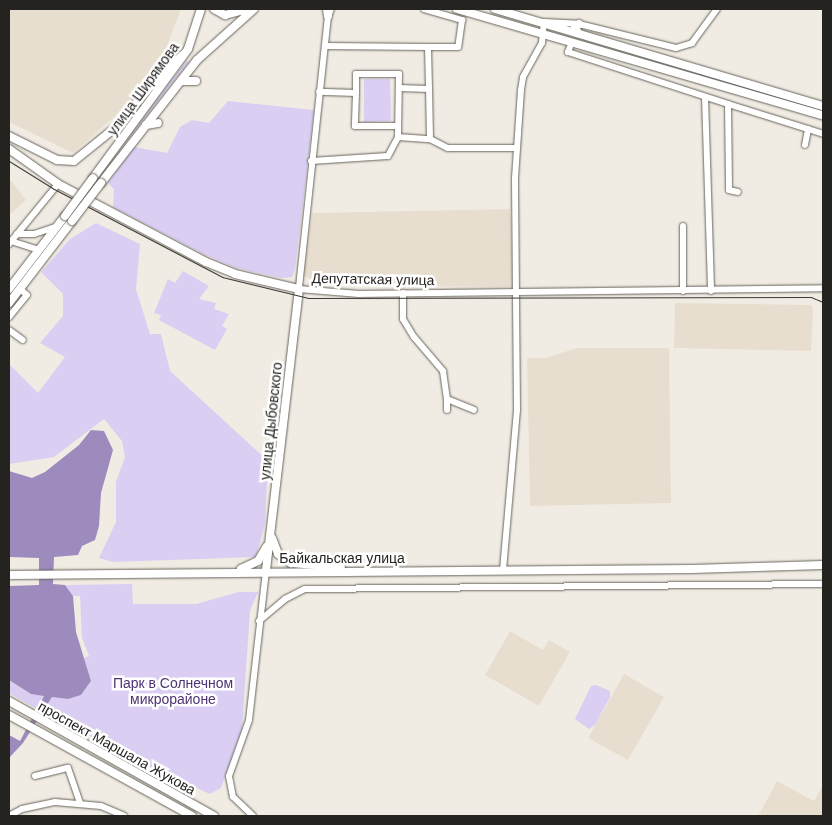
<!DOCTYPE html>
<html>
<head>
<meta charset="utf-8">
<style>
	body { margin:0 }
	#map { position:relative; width:832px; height:825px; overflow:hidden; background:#f1ece3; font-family:Arial,sans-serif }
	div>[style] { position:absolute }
	.built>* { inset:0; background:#e8decf }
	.green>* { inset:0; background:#dacef2 }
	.water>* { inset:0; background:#9d8bbe }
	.roads { filter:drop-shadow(0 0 1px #67635b) drop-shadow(0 0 1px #67635b) }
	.minor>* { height:6px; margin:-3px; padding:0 3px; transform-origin:3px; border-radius:3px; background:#fff }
	.major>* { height:8px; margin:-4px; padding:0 4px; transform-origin:4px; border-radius:4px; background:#fff }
	.tram>* { height:1px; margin:-0.5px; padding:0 0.5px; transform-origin:0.5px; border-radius:0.5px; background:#3d3b37 }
	.bridges { filter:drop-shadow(0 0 1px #67635b) drop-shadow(0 0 1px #67635b) }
	.major-bridge>* { height:8px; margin:-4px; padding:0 4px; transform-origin:4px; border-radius:4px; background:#fff }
	span { translate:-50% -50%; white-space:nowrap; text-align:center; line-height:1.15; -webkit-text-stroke:5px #fff; paint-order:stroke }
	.street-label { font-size:14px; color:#252320 }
	.park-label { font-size:14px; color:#4e3474 }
	.frame { position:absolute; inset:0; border:10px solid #252320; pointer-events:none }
</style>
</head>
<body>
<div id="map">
	<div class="built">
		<i style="clip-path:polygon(9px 9px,181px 9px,156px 74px,137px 97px,73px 153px,9px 122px)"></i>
		<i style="clip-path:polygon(9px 178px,26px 200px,9px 215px)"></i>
		<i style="clip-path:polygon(510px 209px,513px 287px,313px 285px,308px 277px,303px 277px,312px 213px)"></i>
		<i style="clip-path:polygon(675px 303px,811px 305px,813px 310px,811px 351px,674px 348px)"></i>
		<i style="clip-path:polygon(577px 348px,669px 348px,671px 503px,530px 506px,527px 358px,545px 358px)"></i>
		<i style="clip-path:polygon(510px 631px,543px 650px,549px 640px,570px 652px,539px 706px,485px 675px)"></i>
		<i style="clip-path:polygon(624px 674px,664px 697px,628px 760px,588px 738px)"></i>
		<i style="clip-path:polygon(777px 781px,814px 801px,823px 785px,823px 816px,758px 816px)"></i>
	</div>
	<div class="green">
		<i style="clip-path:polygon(555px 29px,823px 109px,823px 112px,555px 31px)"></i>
		<i style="clip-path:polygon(187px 60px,189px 62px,104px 169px,114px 153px)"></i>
		<i style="clip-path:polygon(364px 79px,390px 79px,391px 121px,364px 122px)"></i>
		<i style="clip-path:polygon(228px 101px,314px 110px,295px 269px,292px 277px,281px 278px,236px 268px,203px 254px,113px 207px,114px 189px,108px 183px,134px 147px,167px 153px,180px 127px,192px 120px,209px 123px)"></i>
		<i style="clip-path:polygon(96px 223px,140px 244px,136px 289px,150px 334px,161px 334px,170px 371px,268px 461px,265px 524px,256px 557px,113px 562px,99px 558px,116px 522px,116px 482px,125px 457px,122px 441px,104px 419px,54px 457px,9px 464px,9px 364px,38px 393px,65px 357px,40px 343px,63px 316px,63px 294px,41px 272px,70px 239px)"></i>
		<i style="clip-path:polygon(183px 271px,209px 286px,199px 299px,216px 303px,214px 309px,229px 314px,222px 326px,227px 329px,215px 350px,159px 320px,161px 315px,154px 313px,168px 279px,175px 283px)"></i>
		<i style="clip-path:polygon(132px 584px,133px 604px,196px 604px,239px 592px,258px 592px,250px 611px,242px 729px,221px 788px,210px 794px,111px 749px,82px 731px,42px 712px,52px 697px,68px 699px,81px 695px,91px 681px,84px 658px,89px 656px,82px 638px,80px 596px,73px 596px,65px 585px)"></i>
		<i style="clip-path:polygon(9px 680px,31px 694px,44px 695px,37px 709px,9px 693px)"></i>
		<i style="clip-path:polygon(596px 685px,610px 691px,610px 697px,595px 725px,589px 729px,575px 719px,591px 686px)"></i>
	</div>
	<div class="water">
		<i style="clip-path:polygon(91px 430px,104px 431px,113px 450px,101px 493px,99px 526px,95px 540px,82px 546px,78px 555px,54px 557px,53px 584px,65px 585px,73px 596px,76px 632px,91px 681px,81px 695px,68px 699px,52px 697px,23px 743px,9px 758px,9px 735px,20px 741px,44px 696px,31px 694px,9px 680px,9px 586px,39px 585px,39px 558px,9px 557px,9px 471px,32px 478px,45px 472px,79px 445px)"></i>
	</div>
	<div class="roads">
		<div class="minor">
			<i style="left:331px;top:9px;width:8px;rotate:113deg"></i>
			<i style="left:328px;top:16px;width:275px;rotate:96.1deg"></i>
			<i style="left:299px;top:289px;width:60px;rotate:4.8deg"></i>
			<i style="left:359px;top:294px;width:464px;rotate:-0.7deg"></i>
			<i style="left:424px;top:9px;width:40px;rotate:16deg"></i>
			<i style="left:462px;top:20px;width:27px;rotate:98deg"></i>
			<i style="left:458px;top:47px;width:30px;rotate:180deg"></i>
			<i style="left:572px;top:42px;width:11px;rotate:112deg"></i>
			<i style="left:568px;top:52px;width:168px;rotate:18deg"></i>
			<i style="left:728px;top:104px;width:86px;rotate:89.3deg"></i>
			<i style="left:729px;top:190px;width:9px;rotate:13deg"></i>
			<i style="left:325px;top:46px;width:103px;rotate:0.6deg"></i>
			<i style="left:428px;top:47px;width:42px;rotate:88.6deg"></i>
			<i style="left:429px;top:89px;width:30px;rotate:-178deg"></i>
			<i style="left:356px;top:93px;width:33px;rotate:92deg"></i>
			<i style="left:355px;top:126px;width:43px"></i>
			<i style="left:705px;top:97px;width:194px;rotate:88.2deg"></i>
			<i style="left:728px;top:104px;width:84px;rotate:17.4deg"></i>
			<i style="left:398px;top:137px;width:32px;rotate:4deg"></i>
			<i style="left:430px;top:139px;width:50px;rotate:-91.1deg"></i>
			<i style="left:430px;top:139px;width:20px;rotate:27deg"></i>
			<i style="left:448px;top:148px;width:69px"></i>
			<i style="left:805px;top:145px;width:16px;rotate:-79deg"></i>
			<i style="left:808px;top:129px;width:16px;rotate:18deg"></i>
			<i style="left:311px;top:161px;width:77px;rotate:-3.7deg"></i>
			<i style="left:388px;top:156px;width:21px;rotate:-62deg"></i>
			<i style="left:398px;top:137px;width:63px;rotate:-89.1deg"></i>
			<i style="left:399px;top:74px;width:43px;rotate:180deg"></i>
			<i style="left:356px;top:74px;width:19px;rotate:90deg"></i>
			<i style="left:356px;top:93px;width:37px;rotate:-178deg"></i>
			<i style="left:17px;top:234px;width:17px"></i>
			<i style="left:34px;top:234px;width:23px;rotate:-18deg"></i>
			<i style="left:11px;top:241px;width:29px;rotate:18deg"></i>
			<i style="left:9px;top:244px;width:77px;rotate:-50.8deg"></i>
			<i style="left:683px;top:291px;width:65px;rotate:-90deg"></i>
			<i style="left:403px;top:293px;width:26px;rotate:90deg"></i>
			<i style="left:403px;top:319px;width:21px;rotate:59deg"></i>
			<i style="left:414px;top:337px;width:45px;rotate:49.5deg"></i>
			<i style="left:443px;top:371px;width:28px;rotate:82deg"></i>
			<i style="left:447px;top:399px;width:29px;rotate:22deg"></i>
			<i style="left:9px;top:317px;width:28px;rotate:-51deg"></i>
			<i style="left:27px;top:295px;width:9px;rotate:-139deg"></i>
			<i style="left:9px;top:330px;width:17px;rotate:36deg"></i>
			<i style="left:447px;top:399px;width:11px;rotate:90deg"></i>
			<i style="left:503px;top:570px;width:161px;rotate:-85deg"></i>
			<i style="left:517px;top:410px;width:232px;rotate:-90.5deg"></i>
			<i style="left:515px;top:178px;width:88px;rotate:-86.1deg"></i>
			<i style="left:521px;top:90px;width:13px;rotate:-81deg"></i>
			<i style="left:523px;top:77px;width:39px;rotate:-61deg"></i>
			<i style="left:542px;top:43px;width:21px;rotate:-85deg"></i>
			<i style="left:544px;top:22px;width:35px;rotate:3deg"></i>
			<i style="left:579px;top:24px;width:100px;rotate:13.9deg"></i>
			<i style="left:676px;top:48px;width:17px;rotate:-17deg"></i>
			<i style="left:692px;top:43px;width:42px;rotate:-53.7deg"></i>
			<i style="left:259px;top:621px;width:34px;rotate:-40deg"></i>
			<i style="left:285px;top:599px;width:22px;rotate:-27deg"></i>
			<i style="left:305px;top:589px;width:518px;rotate:-0.55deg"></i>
			<i style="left:35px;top:776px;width:34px;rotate:-14deg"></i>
			<i style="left:68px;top:768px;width:36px;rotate:71deg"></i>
			<i style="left:9px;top:816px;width:15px;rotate:-28deg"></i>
			<i style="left:22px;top:809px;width:34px;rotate:-12deg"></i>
			<i style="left:55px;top:802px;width:46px;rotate:5deg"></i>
			<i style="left:101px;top:806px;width:25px;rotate:23deg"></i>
			<i style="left:253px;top:816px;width:28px;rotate:-136deg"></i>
			<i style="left:233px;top:797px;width:21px;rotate:-101deg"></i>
			<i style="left:229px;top:776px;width:59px;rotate:-70.3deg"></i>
			<i style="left:249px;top:720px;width:151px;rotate:-83.5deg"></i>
		</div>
		<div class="major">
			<i style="left:214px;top:9px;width:13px;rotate:29deg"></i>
			<i style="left:225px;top:15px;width:24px;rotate:-15deg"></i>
			<i style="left:327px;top:9px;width:7px;rotate:82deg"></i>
			<i style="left:457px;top:9px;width:381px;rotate:16.2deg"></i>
			<i style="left:495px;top:9px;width:342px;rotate:16.5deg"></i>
			<i style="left:578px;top:33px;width:7px;rotate:-117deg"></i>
			<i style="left:575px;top:27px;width:5px;rotate:-37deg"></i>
			<i style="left:181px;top:81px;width:15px"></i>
			<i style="left:146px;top:125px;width:12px;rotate:-9deg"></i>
			<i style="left:9px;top:136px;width:54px;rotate:26.6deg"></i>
			<i style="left:57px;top:160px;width:17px;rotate:3deg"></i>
			<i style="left:74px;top:161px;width:54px;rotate:-39deg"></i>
			<i style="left:116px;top:127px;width:71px;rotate:-49.6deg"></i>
			<i style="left:162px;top:73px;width:29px;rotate:-41deg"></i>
			<i style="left:9px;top:149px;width:60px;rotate:35.5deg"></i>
			<i style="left:58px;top:184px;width:167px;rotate:27.8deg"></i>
			<i style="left:206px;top:262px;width:31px;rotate:22deg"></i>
			<i style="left:235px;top:274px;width:66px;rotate:13.2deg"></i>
			<i style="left:299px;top:289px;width:283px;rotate:96.7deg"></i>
			<i style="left:93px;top:178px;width:160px;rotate:-53.6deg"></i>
			<i style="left:188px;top:49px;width:42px;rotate:-72deg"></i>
			<i style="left:101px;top:183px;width:156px;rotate:-52deg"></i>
			<i style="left:197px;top:60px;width:76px;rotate:-41.8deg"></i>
			<i style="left:9px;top:289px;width:92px;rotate:-52.5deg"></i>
			<i style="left:9px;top:303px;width:103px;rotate:-52.5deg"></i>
			<i style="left:272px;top:538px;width:17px;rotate:69deg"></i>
			<i style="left:278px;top:554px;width:16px;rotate:35deg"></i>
			<i style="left:291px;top:563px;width:50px;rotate:4.6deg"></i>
			<i style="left:241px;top:569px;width:19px;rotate:-25deg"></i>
			<i style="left:258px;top:561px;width:17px;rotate:-59deg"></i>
			<i style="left:9px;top:575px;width:683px;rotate:-0.5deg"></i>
			<i style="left:692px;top:569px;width:131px;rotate:-1.7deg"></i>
			<i style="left:9px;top:701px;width:235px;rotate:29.3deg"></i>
			<i style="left:9px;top:715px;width:209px;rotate:28.9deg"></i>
		</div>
	</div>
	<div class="tram">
		<i style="left:9px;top:161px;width:53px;rotate:31.9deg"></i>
		<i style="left:54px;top:189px;width:190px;rotate:27.6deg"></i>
		<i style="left:222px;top:277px;width:89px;rotate:13.7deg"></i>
		<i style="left:308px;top:298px;width:503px;rotate:-0.11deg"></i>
		<i style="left:811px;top:297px;width:13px;rotate:23deg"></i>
	</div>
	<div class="bridges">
		<div class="major-bridge">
			<i style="left:65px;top:216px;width:47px;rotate:-53.6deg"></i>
			<i style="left:72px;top:221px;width:48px;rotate:-52.7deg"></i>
		</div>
	</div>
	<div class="street-label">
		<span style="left:143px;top:89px;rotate:-54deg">улица Ширямова</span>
		<span style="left:373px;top:279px;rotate:1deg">Депутатская улица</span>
		<span style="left:271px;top:421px;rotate:-84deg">улица Дыбовского</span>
		<span style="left:342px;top:558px">Байкальская улица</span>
		<span style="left:117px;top:748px;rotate:29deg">проспект Маршала Жукова</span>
	</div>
	<div class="park-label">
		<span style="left:173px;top:691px">Парк в Солнечном<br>микрорайоне</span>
	</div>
	<div class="frame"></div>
</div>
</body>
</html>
